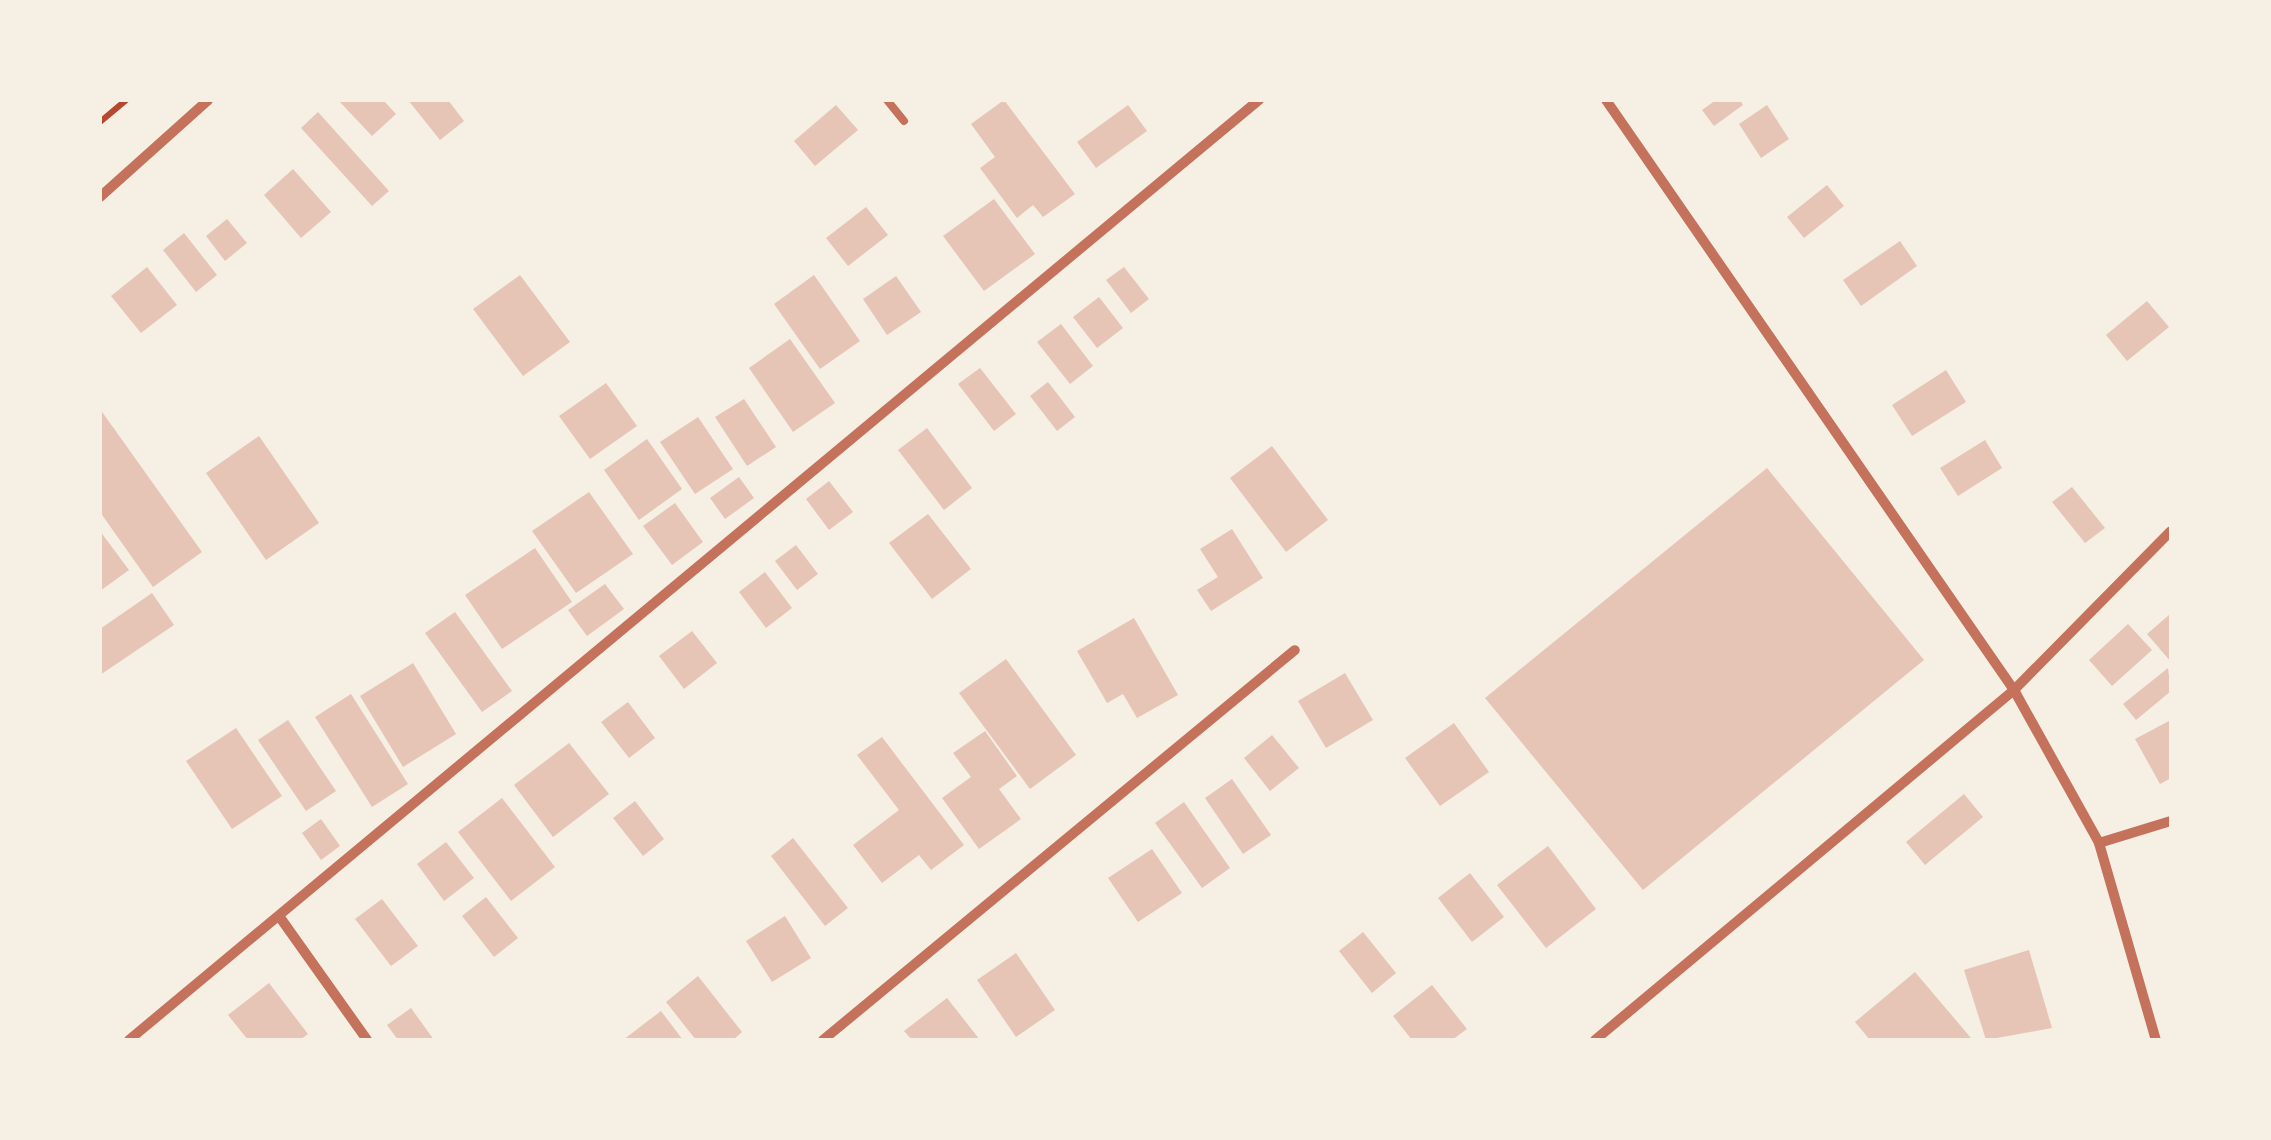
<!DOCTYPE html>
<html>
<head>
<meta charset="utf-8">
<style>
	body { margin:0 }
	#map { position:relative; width:2271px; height:1140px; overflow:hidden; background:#f6efe4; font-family:"Roboto Serif",serif }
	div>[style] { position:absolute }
	.building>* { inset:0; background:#e6c5b7 }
	.path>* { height:6px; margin:-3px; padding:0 3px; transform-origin:3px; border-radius:3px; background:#b5482f }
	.service>* { height:8px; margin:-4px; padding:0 4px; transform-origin:4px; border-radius:4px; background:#c5725c }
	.minor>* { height:10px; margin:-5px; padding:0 5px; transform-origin:5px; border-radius:5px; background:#c5725c }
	span { translate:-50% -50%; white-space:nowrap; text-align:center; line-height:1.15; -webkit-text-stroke:9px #f6efe4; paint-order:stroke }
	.frame { position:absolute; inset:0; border:102px solid #f6efe4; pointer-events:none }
</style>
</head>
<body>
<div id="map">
	<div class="building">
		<i style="clip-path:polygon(338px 100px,383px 100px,396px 114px,372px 136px)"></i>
		<i style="clip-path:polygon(408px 100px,448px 100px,464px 121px,440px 140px)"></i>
		<i style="clip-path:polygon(1004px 100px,1075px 194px,1043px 217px,1033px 205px,1017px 218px,980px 168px,995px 157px,971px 124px)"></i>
		<i style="clip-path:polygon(1716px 100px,1740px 100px,1743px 105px,1714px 126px,1702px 110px)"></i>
		<i style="clip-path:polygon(836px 105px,858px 130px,815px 166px,794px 141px)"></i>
		<i style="clip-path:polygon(1128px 105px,1147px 131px,1096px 168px,1077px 142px)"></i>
		<i style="clip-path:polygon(1767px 105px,1789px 139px,1761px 158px,1739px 124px)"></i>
		<i style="clip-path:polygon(318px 112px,389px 191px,372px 206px,301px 128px)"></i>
		<i style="clip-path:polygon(293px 169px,331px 212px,301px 238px,264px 195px)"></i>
		<i style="clip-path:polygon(1827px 185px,1844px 206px,1804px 238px,1787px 217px)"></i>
		<i style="clip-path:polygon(994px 199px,1035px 254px,984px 291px,943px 236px)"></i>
		<i style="clip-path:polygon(866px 207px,888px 235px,848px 266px,826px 238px)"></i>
		<i style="clip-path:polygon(227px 219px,247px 243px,225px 261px,206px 236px)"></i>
		<i style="clip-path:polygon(184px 233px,217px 275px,196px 292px,163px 250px)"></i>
		<i style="clip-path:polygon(1900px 241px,1917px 266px,1861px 306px,1843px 280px)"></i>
		<i style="clip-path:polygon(147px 267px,177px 305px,141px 333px,111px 296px)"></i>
		<i style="clip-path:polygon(1124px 267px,1149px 299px,1131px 313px,1106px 280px)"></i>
		<i style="clip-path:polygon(520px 275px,570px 342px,523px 376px,473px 309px)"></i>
		<i style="clip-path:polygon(814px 275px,860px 341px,820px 369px,774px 304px)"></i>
		<i style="clip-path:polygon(896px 276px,921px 312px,887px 335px,863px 299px)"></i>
		<i style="clip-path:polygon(1099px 297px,1123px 328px,1097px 348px,1073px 317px)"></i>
		<i style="clip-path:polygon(2147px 301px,2169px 327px,2127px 361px,2106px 335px)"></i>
		<i style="clip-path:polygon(1061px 324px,1093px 366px,1070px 384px,1037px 342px)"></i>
		<i style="clip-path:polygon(790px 339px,835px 403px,793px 432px,749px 368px)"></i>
		<i style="clip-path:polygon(980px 368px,1016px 414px,994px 431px,958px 384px)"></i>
		<i style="clip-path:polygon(1946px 370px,1966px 402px,1912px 436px,1892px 405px)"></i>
		<i style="clip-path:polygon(1048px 382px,1075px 417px,1057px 431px,1030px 396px)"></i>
		<i style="clip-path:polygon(606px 383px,637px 426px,590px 459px,559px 416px)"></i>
		<i style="clip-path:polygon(744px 399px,776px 447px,747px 466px,715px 417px)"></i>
		<i style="clip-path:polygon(100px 409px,202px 552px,153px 587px,100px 512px)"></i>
		<i style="clip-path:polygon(698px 417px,733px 469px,695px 494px,660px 442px)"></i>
		<i style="clip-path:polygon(927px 428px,972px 488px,944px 510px,898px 450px)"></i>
		<i style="clip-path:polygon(259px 436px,319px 523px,266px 560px,206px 473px)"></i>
		<i style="clip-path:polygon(647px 439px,682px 489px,639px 520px,604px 470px)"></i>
		<i style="clip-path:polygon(1985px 440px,2002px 468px,1958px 496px,1940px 468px)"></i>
		<i style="clip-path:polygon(1272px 446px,1328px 520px,1286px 552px,1230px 478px)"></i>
		<i style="clip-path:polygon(1767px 468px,1924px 660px,1643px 890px,1485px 698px)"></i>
		<i style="clip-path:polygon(739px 477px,754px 498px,725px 519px,710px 498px)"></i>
		<i style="clip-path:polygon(829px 481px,853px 512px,829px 530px,806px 499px)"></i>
		<i style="clip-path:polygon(2072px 487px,2105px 528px,2085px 543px,2052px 502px)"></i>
		<i style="clip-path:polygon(589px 492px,633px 554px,576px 593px,532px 531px)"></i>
		<i style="clip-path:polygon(675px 503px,703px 542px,672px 565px,643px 526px)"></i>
		<i style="clip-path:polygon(928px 514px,971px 569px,932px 599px,889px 543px)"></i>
		<i style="clip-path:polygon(1232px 529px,1263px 578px,1211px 611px,1197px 590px,1218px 577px,1200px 549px)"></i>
		<i style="clip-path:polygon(100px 531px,129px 570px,100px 591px)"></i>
		<i style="clip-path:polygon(796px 545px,818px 574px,797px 590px,775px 561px)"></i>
		<i style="clip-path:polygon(535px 548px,572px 602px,502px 649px,465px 595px)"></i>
		<i style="clip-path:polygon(765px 572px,792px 608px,766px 628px,739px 592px)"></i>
		<i style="clip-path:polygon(605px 584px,624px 609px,587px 636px,568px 610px)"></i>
		<i style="clip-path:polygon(152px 593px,174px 625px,100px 675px,100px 629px)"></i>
		<i style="clip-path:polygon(455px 612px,512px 691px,482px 712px,425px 633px)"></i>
		<i style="clip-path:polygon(2169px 615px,2171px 618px,2171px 662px,2147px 634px)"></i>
		<i style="clip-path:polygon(1134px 618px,1178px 695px,1137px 718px,1123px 694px,1107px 703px,1077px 651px)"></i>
		<i style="clip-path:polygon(2128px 624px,2152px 650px,2112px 686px,2089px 660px)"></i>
		<i style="clip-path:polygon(692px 631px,717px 663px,684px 689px,659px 656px)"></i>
		<i style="clip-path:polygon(1006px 659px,1076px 755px,1030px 789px,959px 693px)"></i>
		<i style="clip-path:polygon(413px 663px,456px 734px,403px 767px,360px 696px)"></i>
		<i style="clip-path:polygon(2168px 668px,2171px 691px,2136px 720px,2123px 704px)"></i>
		<i style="clip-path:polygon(1345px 673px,1373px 720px,1326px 748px,1298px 701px)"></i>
		<i style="clip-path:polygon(351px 694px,408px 784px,372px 807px,315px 717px)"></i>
		<i style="clip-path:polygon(628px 702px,655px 738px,629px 758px,601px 722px)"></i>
		<i style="clip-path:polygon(288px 720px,336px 791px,306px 811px,258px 740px)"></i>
		<i style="clip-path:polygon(2171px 720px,2171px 778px,2160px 784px,2135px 739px)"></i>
		<i style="clip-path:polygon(1454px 723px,1489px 772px,1440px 806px,1405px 758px)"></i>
		<i style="clip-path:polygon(236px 728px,282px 796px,232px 829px,186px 761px)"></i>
		<i style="clip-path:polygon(985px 731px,1017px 776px,999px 789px,1021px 819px,979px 849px,942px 798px,971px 777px,953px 753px)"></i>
		<i style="clip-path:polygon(1272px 735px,1299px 768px,1270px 791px,1244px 758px)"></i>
		<i style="clip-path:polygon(882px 737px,964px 845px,931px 870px,919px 855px,882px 883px,853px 845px,899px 810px,857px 755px)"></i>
		<i style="clip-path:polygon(569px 743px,609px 794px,553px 837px,514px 785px)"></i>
		<i style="clip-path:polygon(1232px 779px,1271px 835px,1243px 854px,1205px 798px)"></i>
		<i style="clip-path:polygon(1964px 794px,1983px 817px,1925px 865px,1906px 842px)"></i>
		<i style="clip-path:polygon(502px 798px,555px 867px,511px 901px,458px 832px)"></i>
		<i style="clip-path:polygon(635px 801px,664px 839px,643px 856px,613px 818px)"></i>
		<i style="clip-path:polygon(1184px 802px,1230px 868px,1202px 888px,1155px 823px)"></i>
		<i style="clip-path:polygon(321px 819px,340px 846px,321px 860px,302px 833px)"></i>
		<i style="clip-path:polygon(793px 838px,848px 908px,825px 926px,771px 856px)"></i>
		<i style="clip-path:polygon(446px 842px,474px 878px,444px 901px,417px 864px)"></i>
		<i style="clip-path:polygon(1548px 846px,1596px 909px,1546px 948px,1497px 885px)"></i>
		<i style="clip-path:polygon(1152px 849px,1182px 893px,1138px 922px,1108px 878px)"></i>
		<i style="clip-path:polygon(1470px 873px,1504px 917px,1472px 942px,1438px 898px)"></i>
		<i style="clip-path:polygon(486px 897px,518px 938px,494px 957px,462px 916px)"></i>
		<i style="clip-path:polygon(382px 899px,418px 946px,391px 966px,355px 919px)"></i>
		<i style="clip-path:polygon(785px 916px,811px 958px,772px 982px,746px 941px)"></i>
		<i style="clip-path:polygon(1363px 932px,1396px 973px,1372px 993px,1339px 951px)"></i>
		<i style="clip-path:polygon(2029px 950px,2052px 1028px,1986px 1040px,1964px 970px)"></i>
		<i style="clip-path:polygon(1016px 953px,1055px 1010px,1016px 1037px,977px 980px)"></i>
		<i style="clip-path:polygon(1915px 972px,1971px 1038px,1968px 1040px,1870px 1040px,1855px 1022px)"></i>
		<i style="clip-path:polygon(698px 976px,742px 1032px,733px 1040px,696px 1040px,666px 1002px)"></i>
		<i style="clip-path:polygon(269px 983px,308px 1034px,300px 1040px,248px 1040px,228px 1015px)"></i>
		<i style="clip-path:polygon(1432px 985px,1467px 1029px,1452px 1040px,1412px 1040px,1393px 1016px)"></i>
		<i style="clip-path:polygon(947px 998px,980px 1040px,912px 1040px,904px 1031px)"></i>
		<i style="clip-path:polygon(411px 1008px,434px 1040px,398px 1040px,387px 1025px)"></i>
		<i style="clip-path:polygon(661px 1011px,683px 1040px,623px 1040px)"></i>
	</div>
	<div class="path">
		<i style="left:100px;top:122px;width:34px;rotate:-40deg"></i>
	</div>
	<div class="service">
		<i style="left:887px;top:100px;width:27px;rotate:51deg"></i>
	</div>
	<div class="minor">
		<i style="left:1606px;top:100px;width:717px;rotate:55.34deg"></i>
		<i style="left:2014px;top:690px;width:175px;rotate:60.9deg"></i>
		<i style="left:2099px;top:843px;width:205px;rotate:73.9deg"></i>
		<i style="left:100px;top:197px;width:145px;rotate:-41.9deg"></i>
		<i style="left:2099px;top:843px;width:75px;rotate:-17deg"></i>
		<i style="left:279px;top:916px;width:152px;rotate:54.6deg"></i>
		<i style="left:129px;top:1040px;width:1470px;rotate:-39.76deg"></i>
		<i style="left:823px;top:1040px;width:612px;rotate:-39.57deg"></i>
		<i style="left:1595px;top:1040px;width:546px;rotate:-39.87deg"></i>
		<i style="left:2014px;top:690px;width:223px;rotate:-45.4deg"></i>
	</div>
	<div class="frame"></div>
</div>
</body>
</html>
